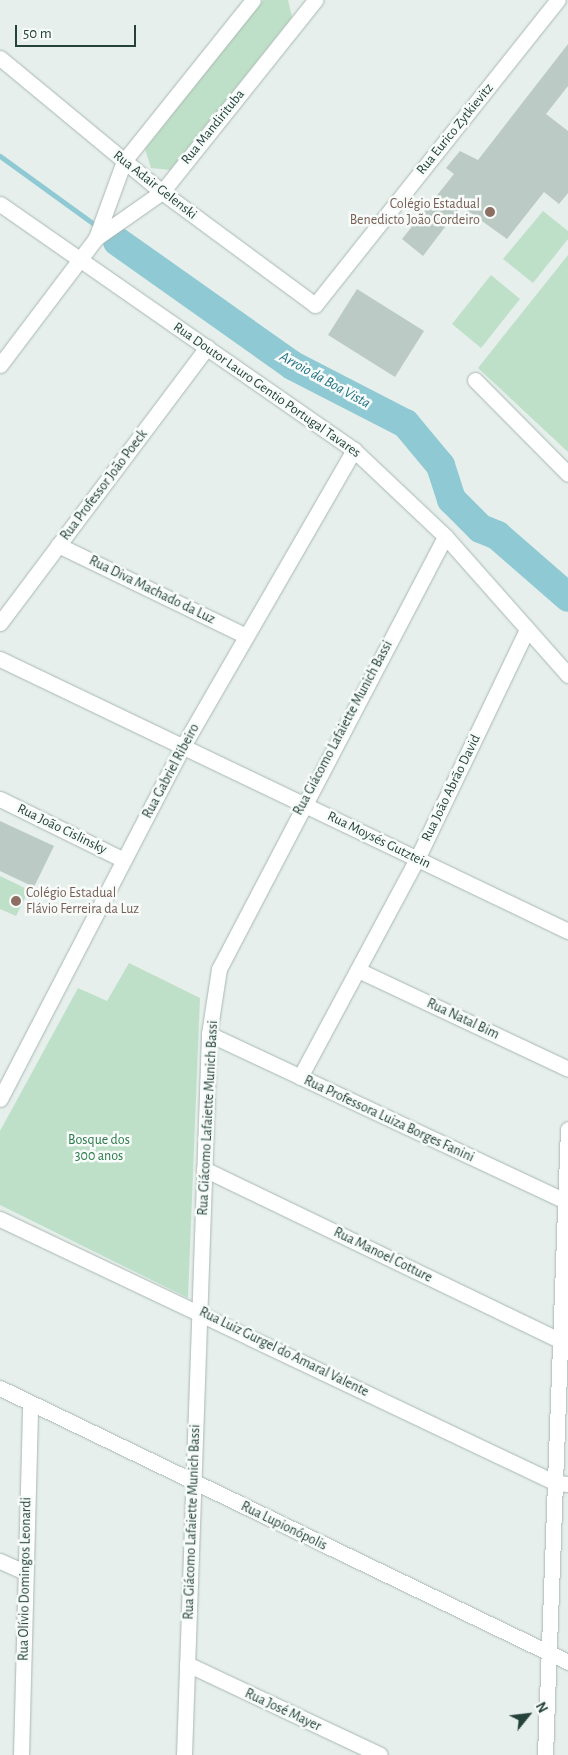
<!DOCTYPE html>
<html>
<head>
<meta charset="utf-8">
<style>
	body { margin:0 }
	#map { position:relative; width:568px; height:1755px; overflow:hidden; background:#e6efeb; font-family:"Alegreya Sans",sans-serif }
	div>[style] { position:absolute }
	.green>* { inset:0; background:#bfe0c8 }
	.stream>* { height:5px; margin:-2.5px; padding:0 2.5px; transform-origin:2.5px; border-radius:2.5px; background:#8ec9d4 }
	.river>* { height:29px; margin:-14.5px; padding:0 14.5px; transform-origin:14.5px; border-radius:14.5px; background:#8ec9d4 }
	.building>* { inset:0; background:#bbcac4 }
	.roads { filter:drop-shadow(0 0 1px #a8b8b2) drop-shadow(0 0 1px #a8b8b2) }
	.minor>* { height:15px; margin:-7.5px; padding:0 7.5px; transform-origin:7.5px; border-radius:7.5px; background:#fff }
	.tertiary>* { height:15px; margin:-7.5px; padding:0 7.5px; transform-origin:7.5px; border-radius:7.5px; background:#fff }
	.dots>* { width:14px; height:14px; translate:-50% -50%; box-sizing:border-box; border:2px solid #f7fbf9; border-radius:50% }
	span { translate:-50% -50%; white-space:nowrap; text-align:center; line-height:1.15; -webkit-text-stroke:5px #f7fbf9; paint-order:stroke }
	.street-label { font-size:14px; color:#24423a }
	.education-label { font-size:14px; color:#785e54 }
	.right { translate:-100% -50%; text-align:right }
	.left { translate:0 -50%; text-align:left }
	.park-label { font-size:14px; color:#2d7a4b }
	.water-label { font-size:15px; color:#1c6f80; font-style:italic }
	.north { position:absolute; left:503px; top:1690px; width:50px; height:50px; -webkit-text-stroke:4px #f7fbf9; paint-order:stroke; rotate:61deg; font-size:14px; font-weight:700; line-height:20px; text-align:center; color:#24423a }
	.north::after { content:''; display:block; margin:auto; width:18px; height:22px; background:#24423a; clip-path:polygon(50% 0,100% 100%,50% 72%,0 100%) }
	.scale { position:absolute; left:15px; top:25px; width:121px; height:22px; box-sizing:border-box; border:2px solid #24423a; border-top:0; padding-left:6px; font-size:15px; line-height:18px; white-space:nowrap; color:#24423a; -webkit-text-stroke:4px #f7fbf9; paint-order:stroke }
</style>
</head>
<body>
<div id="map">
	<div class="green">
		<i style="clip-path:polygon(263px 0,288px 0,292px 17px,170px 170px,151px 168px,145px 149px)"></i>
		<i style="clip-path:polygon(543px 211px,568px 231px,568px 239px,533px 283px,503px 259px)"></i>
		<i style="clip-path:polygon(568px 255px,568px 452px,478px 368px)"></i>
		<i style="clip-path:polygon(491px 275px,520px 299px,481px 348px,452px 324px)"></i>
		<i style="clip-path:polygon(0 876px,29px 890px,16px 916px,0 909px)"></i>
		<i style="clip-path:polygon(129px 963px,200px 998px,188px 1298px,0 1205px,0 1131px,78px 988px,107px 1001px)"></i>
	</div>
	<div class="stream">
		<i style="left:0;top:156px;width:121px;rotate:35.9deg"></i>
		<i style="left:107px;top:234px;width:12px;rotate:35deg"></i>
	</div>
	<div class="river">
		<i style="left:117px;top:241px;width:214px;rotate:35.3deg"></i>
		<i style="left:292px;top:365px;width:127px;rotate:27.2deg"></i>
		<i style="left:405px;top:423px;width:55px;rotate:50.2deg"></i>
		<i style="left:440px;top:465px;width:36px;rotate:72deg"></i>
		<i style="left:451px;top:499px;width:41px;rotate:45deg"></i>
		<i style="left:480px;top:528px;width:18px;rotate:22deg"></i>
		<i style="left:497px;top:535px;width:94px;rotate:41.1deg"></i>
	</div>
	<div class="building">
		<i style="clip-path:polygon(568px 44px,568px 86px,546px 114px,568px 131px,568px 193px,559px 204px,544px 192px,507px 239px,461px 206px,423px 256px,402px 239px,454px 174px,446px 168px,460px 151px,478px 160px)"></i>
		<i style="clip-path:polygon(357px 289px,424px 331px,395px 377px,328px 335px)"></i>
		<i style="clip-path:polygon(0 821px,54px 846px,34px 887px,0 871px)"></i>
	</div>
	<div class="roads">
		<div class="minor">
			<i style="left:0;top:58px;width:210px;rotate:39.6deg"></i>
			<i style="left:162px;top:192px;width:190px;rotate:36.4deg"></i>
			<i style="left:315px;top:305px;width:390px;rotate:-51.5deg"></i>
			<i style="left:0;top:204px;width:431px;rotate:34.8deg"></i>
			<i style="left:354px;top:450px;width:125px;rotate:43.4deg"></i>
			<i style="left:445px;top:536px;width:186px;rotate:48.5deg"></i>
			<i style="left:475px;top:380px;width:132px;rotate:45.3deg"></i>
			<i style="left:58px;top:545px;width:209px;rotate:25.8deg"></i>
			<i style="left:0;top:623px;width:345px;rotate:-53.1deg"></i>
			<i style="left:0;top:659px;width:630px;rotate:25.59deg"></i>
			<i style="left:0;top:799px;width:138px;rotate:26.2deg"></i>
			<i style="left:358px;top:970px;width:232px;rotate:25.2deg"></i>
			<i style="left:209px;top:1034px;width:396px;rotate:25.1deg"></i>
			<i style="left:300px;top:1077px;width:247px;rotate:-61.8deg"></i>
			<i style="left:417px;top:859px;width:255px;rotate:-64.4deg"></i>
			<i style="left:0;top:1099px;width:398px;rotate:-62.6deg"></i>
			<i style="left:183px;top:746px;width:342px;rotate:-60deg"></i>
			<i style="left:204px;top:1169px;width:397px;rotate:25.7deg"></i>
			<i style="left:0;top:1219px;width:615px;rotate:25.4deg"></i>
			<i style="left:556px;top:1483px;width:12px;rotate:5deg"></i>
			<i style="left:0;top:1561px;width:27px;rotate:24deg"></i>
			<i style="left:187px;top:1664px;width:213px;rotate:25.2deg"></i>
			<i style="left:21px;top:1755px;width:352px;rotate:-88.5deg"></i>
			<i style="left:184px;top:1755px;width:721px;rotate:-88.01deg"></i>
			<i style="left:209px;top:1034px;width:66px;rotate:-81.3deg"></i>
			<i style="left:219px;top:969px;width:488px;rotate:-62.4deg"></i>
			<i style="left:545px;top:1755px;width:626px;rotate:-87.9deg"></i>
		</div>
		<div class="tertiary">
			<i style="left:96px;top:238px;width:82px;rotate:-70deg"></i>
			<i style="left:124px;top:161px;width:206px;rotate:-51.3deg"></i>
			<i style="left:0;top:365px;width:159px;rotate:-52.9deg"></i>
			<i style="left:96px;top:238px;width:80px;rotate:-34.9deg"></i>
			<i style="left:162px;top:192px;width:246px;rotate:-51.4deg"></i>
			<i style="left:0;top:1388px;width:631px;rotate:25.75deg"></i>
		</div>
	</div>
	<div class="dots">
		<i style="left:490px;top:212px;background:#8d6e63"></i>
		<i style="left:16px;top:901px;background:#8d6e63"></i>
	</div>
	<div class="street-label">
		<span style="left:213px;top:127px;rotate:-51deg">Rua Mandirituba</span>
		<span style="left:455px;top:129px;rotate:-51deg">Rua Eurico Zytkievitz</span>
		<span style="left:155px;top:185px;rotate:38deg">Rua Adair Gelenski</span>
		<span style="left:267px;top:390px;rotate:35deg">Rua Doutor Lauro Gentio Portugal Tavares</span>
		<span style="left:104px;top:485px;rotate:-53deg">Rua Professor João Poeck</span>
		<span style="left:152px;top:590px;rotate:26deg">Rua Diva Machado da Luz</span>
		<span style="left:343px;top:728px;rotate:-62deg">Rua Giácomo Lafaiette Munich Bassi</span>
		<span style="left:171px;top:771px;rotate:-62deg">Rua Gabriel Ribeiro</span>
		<span style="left:451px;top:788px;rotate:-64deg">Rua João Abrão David</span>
		<span style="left:62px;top:829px;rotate:26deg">Rua João Cislinsky</span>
		<span style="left:379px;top:840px;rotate:26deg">Rua Moysés Gutztein</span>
		<span style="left:463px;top:1019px;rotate:25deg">Rua Natal Bim</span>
		<span style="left:208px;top:1118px;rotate:-87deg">Rua Giácomo Lafaiette Munich Bassi</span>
		<span style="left:389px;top:1119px;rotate:25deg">Rua Professora Luiza Borges Fanini</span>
		<span style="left:383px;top:1255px;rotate:26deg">Rua Manoel Cotture</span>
		<span style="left:284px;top:1352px;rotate:26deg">Rua Luiz Gurgel do Amaral Valente</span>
		<span style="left:192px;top:1522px;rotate:-88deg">Rua Giácomo Lafaiette Munich Bassi</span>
		<span style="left:284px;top:1526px;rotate:26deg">Rua Lupionópolis</span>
		<span style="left:25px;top:1579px;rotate:-89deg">Rua Olívio Domingos Leonardi</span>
		<span style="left:283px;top:1710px;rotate:25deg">Rua José Mayer</span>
	</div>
	<div class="education-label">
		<span class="right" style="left:480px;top:212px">Colégio Estadual<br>Benedicto João Cordeiro</span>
		<span class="left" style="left:26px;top:901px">Colégio Estadual<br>Flávio Ferreira da Luz</span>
	</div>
	<div class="park-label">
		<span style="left:99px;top:1148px">Bosque dos<br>300 anos</span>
	</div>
	<div class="water-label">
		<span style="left:325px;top:380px;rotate:29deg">Arroio da Boa Vista</span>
	</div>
	<div class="north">N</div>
	<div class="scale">50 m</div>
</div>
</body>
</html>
